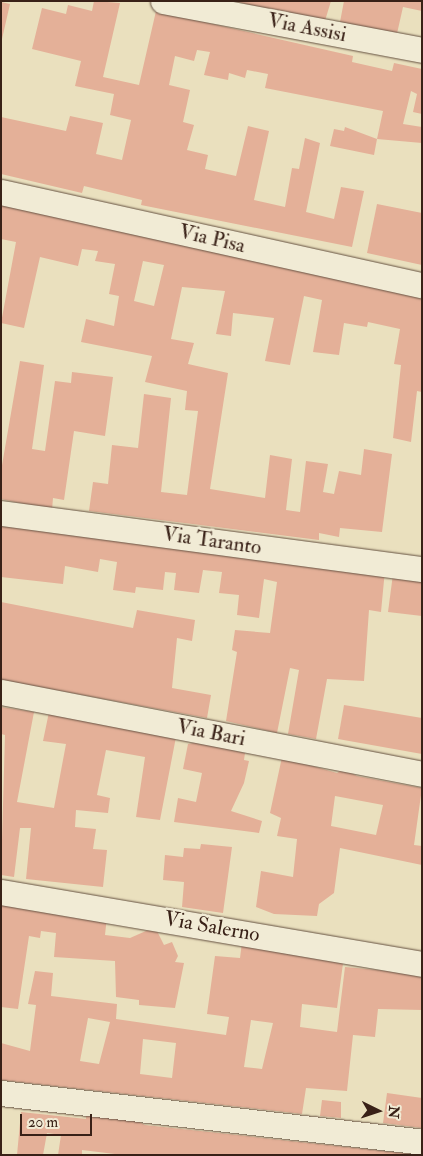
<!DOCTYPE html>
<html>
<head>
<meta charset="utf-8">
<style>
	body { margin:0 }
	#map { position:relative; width:423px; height:1156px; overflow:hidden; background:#eae0be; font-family:"IM FELL Double Pica",serif }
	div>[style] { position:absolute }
	.building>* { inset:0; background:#e4b098 }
	.roads { filter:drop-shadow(0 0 1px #655141) drop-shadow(0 0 1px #655141) }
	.minor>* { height:25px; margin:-12.5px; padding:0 12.5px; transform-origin:12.5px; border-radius:12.5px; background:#f1ebd5 }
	span { translate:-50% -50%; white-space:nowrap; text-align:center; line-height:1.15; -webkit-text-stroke:5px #f1ebd5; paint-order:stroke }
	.street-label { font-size:21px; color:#392117 }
	.frame { position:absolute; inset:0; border:2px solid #392117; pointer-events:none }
	.north { position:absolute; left:353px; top:1086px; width:50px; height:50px; -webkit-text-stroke:4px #f1ebd5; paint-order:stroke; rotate:94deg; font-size:14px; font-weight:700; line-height:20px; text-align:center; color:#392117 }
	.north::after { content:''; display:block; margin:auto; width:18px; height:22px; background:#392117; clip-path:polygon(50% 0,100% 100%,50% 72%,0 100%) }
	.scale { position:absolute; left:20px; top:1114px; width:72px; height:22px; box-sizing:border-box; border:2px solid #392117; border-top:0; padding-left:6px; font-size:15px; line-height:18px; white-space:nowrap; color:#392117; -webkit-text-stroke:4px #f1ebd5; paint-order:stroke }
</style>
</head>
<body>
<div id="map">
	<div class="building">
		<i style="clip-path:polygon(94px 1px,120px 3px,103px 77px,139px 85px,156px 11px,353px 56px,352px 62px,392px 71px,394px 63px,422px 69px,422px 114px,413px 112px,417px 94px,411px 91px,403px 124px,422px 127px,422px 143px,377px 139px,383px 111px,265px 88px,268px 74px,247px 70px,245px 78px,229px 73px,228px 80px,204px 75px,210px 52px,197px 50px,194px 61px,175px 56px,169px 85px,190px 90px,183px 122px,194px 125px,187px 150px,208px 155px,205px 169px,236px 176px,248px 126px,269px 131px,254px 200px,285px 207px,292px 168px,299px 169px,305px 138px,320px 143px,306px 212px,334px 219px,341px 187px,364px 191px,352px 247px,141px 205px,142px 200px,84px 186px,82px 193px,1px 174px,1px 117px,66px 131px,70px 116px,103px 123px,96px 154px,122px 160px,131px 120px,110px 115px,114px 94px,75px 86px,81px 61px,32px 49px,42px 8px,66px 14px,68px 5px,92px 11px)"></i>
		<i style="clip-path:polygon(234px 1px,331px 1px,324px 24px)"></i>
		<i style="clip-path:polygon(344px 1px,422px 1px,422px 11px,403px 7px,396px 38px,340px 22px)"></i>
		<i style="clip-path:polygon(1px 2px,10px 4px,2px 39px,1px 39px)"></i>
		<i style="clip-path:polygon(345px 127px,377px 139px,374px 155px,330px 146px,334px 129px,344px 131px)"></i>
		<i style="clip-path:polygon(evenodd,1px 204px,422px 298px,422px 392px,417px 391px,411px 442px,393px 438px,401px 365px,394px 364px,400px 329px,368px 322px,367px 327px,344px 323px,339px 355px,313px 352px,322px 300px,304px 296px,290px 365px,265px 361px,274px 318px,233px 313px,231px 336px,216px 334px,225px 291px,182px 287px,171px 339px,194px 343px,188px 364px,228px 373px,210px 489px,265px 498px,270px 455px,292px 459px,286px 510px,300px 512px,306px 461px,328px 464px,323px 492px,334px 494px,339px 471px,361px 475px,364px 449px,392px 454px,382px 532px,340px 528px,339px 537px,319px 533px,319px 540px,89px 511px,93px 482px,108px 484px,112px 445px,138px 448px,144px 394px,171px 398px,161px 492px,187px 495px,198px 411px,185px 410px,187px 391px,145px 382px,152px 356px,81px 342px,86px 319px,114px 326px,119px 296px,109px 294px,115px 264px,95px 261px,98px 251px,82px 249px,78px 266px,40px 257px,24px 328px,1px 323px,16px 242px,1px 239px,1px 204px,143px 261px,164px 265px,154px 306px,134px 301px,143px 261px)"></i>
		<i style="clip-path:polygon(377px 204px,422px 213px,422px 265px,367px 253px)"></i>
		<i style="clip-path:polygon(20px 361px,44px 365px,32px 449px,45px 451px,55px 381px,71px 383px,72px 372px,113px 377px,105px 436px,74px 431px,64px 500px,53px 498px,52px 510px,1px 499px,1px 471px)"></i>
		<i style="clip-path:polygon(1px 522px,385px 570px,381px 612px,369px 610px,364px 681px,327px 679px,316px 739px,288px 734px,299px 670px,290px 668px,277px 733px,226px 721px,237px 652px,232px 650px,235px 630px,270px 633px,277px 582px,264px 579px,259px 618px,237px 615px,239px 595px,219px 593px,222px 572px,203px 570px,199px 593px,174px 590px,176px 573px,165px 572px,163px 590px,136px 587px,135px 593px,113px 590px,117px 562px,100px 559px,98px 572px,65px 566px,63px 584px,1px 577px)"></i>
		<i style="clip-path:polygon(393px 574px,422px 578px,422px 616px,388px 612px)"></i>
		<i style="clip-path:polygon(1px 602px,133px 628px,137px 610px,195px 620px,192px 641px,177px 638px,172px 688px,211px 695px,207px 718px,1px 680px)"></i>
		<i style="clip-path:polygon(344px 705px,422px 718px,422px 754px,338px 739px)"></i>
		<i style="clip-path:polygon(1px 707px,34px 712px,17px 802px,54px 808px,66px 744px,43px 741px,49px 712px,176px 737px,160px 820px,136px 817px,145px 757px,106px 750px,97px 795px,110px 798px,108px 813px,76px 810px,75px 827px,96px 829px,93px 849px,107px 850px,103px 887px,26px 879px,31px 828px,20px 828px,14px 877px,1px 875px,5px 735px,1px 734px)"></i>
		<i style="clip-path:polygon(198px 742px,245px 753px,244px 760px,249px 761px,244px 783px,231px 811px,262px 821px,259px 833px,174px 822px,178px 798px,196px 802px,202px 773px,183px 769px,188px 744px)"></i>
		<i style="clip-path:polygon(evenodd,282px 757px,337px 773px,344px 769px,357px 776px,422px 788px,414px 845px,422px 846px,422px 865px,340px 848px,334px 893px,319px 904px,317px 916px,274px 914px,256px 907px,261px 871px,293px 877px,297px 839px,277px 836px,281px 818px,270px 813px,282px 757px,335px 796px,383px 805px,376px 835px,331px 826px,335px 796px)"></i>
		<i style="clip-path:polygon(201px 844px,232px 847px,223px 913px,182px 907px,184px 882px,163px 880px,165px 855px,183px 857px,184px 848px,200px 849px)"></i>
		<i style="clip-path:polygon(1px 901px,107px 916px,105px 935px,130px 938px,155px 927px,164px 945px,172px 942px,178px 956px,175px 962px,184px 963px,175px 1008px,139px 1005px,139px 1000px,116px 997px,115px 961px,54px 957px,56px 933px,41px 931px,40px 938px,29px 936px,18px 1009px,1px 1007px)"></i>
		<i style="clip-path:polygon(evenodd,242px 942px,344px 956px,337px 1008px,302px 1004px,300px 1027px,337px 1032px,345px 967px,422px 974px,422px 1010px,378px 1009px,375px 1037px,353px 1035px,347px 1091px,306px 1088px,302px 1114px,1px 1080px,1px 1043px,30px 1051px,36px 1005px,28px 1004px,35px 971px,53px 973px,51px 996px,117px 1004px,116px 1019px,226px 1035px,229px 1017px,207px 1014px,215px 956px,240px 958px,242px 942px,88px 1018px,110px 1022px,99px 1064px,80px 1061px,88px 1018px,242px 942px,251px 1020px,273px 1023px,262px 1069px,244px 1067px,251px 1020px,242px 942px,143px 1039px,176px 1043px,172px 1078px,140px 1074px,143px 1039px)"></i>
		<i style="clip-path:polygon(387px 1093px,422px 1098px,422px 1128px,383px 1123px)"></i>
		<i style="clip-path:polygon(322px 1100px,341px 1102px,341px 1118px,320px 1116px)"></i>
		<i style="clip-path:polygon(21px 1112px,86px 1119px,86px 1114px,134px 1119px,145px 1125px,420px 1155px,123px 1155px,82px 1150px,82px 1155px,58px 1155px,61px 1135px,47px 1133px,43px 1155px,17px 1155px)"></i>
	</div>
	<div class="roads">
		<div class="minor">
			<i style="left:163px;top:1px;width:264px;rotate:10.7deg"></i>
			<i style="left:1px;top:192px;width:431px;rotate:12.5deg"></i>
			<i style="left:1px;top:513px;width:425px;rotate:7.6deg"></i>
			<i style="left:1px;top:692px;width:429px;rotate:11deg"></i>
			<i style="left:1px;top:892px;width:427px;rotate:9.7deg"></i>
			<i style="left:1px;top:1093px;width:424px;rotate:6.6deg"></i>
		</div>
	</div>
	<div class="street-label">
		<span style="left:307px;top:28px;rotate:11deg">Via Assisi</span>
		<span style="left:212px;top:239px;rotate:13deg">Via Pisa</span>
		<span style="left:212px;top:541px;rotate:8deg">Via Taranto</span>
		<span style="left:211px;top:733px;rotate:11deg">Via Bari</span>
		<span style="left:212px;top:927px;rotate:10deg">Via Salerno</span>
	</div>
	<div class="frame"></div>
	<div class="north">N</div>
	<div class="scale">20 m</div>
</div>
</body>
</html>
